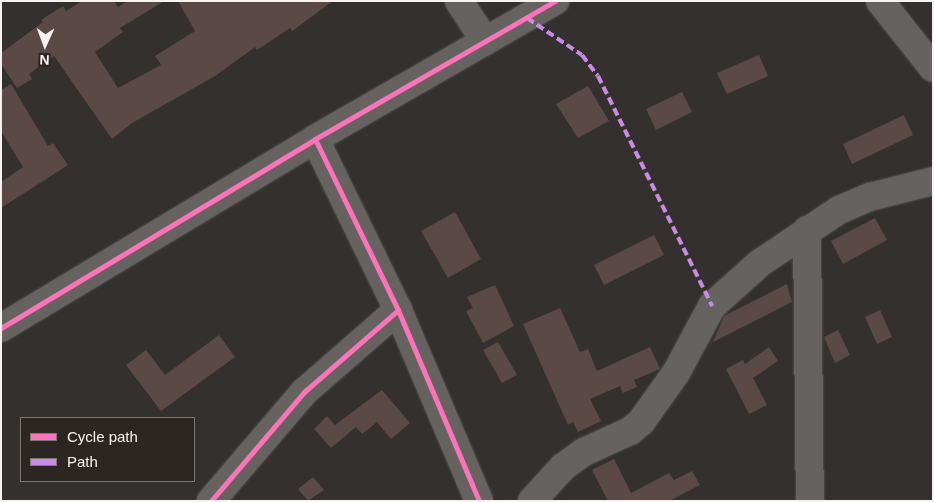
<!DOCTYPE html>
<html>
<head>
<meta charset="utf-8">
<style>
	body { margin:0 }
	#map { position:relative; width:934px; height:502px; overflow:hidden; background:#33302e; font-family:Helvetica,sans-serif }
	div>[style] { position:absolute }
	.building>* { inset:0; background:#5b4946 }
	.roads { filter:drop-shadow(0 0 1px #4f4d4b) drop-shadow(0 0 1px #4f4d4b) }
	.minor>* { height:28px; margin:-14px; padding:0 14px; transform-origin:14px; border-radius:14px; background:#656260 }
	.quiet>* { height:4px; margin-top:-2px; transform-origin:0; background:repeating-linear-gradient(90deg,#ca8be6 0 8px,transparent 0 12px) }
	.cycleway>* { height:5px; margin:-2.5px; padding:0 2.5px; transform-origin:2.5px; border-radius:2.5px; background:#fb73b8 }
	span { translate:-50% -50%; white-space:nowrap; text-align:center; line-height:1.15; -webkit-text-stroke:4.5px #2c2622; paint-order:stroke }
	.frame { position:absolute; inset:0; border:2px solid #f8f3f1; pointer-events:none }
	.legend { position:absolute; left:20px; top:417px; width:175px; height:65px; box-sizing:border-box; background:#2c2622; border:1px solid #7e7875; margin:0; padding:6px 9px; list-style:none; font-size:15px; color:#f8f3f1 }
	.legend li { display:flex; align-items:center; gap:10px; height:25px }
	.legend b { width:25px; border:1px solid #7e7875 }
	.north { position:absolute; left:20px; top:20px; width:50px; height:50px; -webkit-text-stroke:4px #2c2622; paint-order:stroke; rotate:182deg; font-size:14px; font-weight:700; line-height:20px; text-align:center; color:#f8f3f1 }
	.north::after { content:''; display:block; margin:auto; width:18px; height:22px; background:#f8f3f1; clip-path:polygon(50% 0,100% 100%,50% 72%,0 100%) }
</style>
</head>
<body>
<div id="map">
	<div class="building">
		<i style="clip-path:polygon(82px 1px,114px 1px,118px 7px,128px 1px,164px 1px,120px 28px,123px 32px,95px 52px,118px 88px,161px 65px,155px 56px,195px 31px,178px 1px,333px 1px,292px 31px,290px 28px,257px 50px,255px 47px,215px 76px,132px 123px,112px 139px,54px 56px,29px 74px,32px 79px,17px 88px,1px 64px,1px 53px,43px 22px,41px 20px,63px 6px,66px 11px)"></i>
		<i style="clip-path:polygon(759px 55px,768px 76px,727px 94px,717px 73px)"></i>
		<i style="clip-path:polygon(11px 84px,48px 146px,53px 143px,68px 165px,1px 208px,1px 182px,23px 167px,1px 131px,1px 90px)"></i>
		<i style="clip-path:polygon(588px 86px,609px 121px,578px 138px,556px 104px)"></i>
		<i style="clip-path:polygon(682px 92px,692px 112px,656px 130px,646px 109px)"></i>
		<i style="clip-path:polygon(904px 115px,913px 135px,852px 164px,843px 144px)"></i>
		<i style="clip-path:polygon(455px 212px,481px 259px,448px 278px,421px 231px)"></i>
		<i style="clip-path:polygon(875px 218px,887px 240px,843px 264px,831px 241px)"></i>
		<i style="clip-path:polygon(654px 235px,664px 255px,604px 285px,594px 265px)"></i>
		<i style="clip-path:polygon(787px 284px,792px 302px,713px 342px,724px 316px)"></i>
		<i style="clip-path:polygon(495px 285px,514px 326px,483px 343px,466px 311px,473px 308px,467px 297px)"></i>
		<i style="clip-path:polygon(560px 308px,580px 352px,588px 349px,597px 371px,650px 347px,660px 369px,634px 380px,637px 387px,623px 393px,620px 386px,590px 399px,601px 421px,578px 432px,573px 422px,568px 425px,523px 324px)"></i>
		<i style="clip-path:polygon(880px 310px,892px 337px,877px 344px,865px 317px)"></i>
		<i style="clip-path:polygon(838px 330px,850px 355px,835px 363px,824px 337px)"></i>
		<i style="clip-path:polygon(219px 335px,235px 357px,161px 411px,126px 365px,146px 350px,165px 375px)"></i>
		<i style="clip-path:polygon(498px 342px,517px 375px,502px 383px,483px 350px)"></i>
		<i style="clip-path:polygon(769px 347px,778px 361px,753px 378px,767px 405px,749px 414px,726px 369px,743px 360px,745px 364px)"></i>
		<i style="clip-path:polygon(382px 390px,410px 423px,391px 439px,377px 422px,362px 434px,356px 427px,331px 448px,314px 429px,327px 416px,335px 425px)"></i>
		<i style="clip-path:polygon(614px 459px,631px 493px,669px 473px,674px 480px,692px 471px,700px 485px,669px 501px,608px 501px,592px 470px)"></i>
		<i style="clip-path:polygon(313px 477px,324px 490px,308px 501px,298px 489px)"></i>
	</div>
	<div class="roads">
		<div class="minor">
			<i style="left:459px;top:1px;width:48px;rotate:57deg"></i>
			<i style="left:880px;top:1px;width:85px;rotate:51.7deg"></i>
			<i style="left:315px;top:139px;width:190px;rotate:64.1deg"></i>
			<i style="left:398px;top:310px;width:207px;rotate:67deg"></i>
			<i style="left:807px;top:230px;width:271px;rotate:89.4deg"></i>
			<i style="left:1px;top:328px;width:366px;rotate:-31deg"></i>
			<i style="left:315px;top:139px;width:277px;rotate:-29.9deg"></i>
			<i style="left:211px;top:501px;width:143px;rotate:-49.5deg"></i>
			<i style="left:304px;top:392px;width:125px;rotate:-41.1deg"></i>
			<i style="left:532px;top:501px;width:46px;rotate:-47.6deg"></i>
			<i style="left:563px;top:467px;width:26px;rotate:-36deg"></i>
			<i style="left:584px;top:452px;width:51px;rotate:-24.5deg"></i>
			<i style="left:630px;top:431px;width:14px;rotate:-39deg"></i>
			<i style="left:641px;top:422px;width:60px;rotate:-54.5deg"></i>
			<i style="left:676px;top:373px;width:76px;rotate:-61.8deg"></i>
			<i style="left:712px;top:306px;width:64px;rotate:-41.9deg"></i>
			<i style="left:760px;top:263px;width:95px;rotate:-33.9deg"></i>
			<i style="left:839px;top:210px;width:34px;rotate:-23deg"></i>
			<i style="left:870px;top:197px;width:65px;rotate:-14.3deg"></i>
		</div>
	</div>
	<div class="quiet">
		<i style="left:527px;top:18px;width:66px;rotate:33.9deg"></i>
		<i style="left:582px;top:55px;width:26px;rotate:53deg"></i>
		<i style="left:598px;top:76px;width:257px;rotate:63.6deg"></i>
	</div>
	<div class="cycleway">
		<i style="left:315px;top:139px;width:190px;rotate:64.1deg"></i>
		<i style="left:398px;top:310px;width:207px;rotate:67deg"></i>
		<i style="left:1px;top:328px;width:366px;rotate:-31deg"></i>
		<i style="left:315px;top:139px;width:277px;rotate:-29.9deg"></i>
		<i style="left:211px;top:501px;width:143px;rotate:-49.5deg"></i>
		<i style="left:304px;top:392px;width:125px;rotate:-41.1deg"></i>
	</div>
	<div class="frame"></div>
	<ul class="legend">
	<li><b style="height:6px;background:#fb73b8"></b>Cycle path</li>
	<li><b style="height:6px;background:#ca8be6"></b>Path</li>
	</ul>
	<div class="north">N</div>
</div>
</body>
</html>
